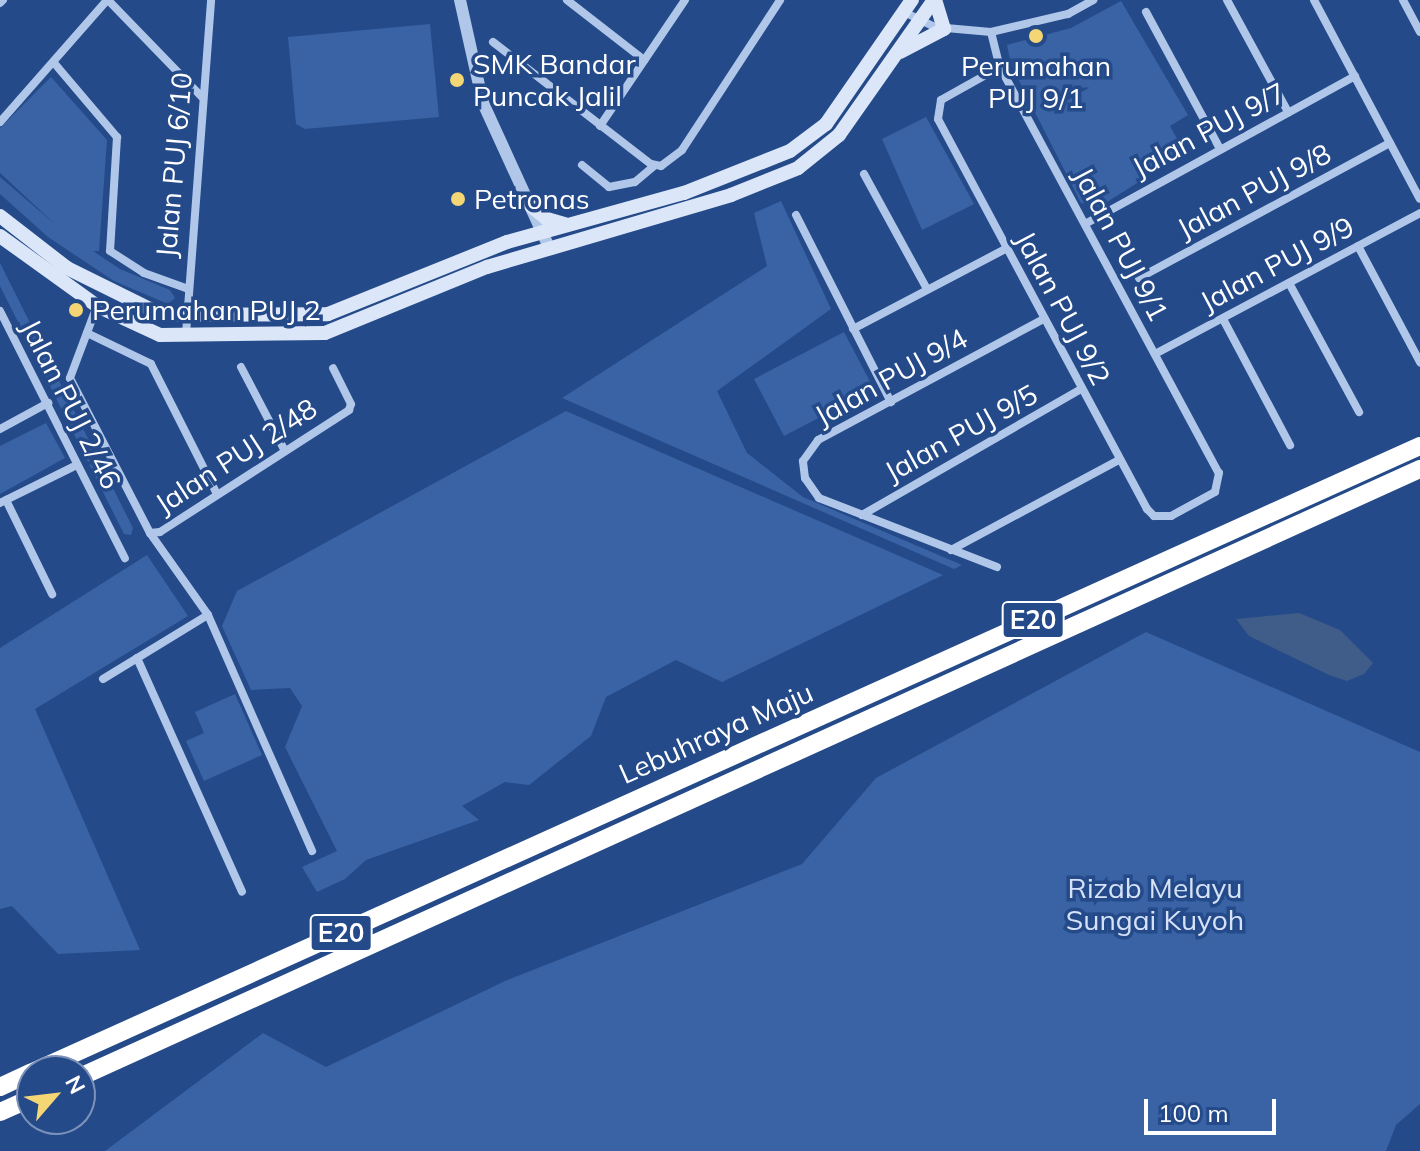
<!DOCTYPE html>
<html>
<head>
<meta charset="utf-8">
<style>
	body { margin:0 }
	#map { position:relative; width:1420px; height:1151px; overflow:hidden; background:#244a89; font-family:Mulish,sans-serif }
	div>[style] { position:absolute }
	.green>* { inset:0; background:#3963a5 }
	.water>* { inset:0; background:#405c89 }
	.minor>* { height:8px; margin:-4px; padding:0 4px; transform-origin:4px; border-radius:4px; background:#b0c7e9 }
	.tertiary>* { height:12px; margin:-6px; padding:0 6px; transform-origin:6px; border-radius:6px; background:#b0c7e9 }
	.secondary>* { height:14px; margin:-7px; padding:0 7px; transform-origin:7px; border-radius:7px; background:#dbe6f8 }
	.motorway>* { height:18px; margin:-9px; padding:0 9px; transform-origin:9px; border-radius:9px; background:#fff }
	.dots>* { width:22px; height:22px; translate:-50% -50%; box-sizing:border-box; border:4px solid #244a89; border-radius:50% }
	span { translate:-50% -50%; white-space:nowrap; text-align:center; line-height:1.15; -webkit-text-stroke:7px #244a89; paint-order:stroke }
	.shield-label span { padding:2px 6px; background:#244a89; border:2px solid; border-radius:6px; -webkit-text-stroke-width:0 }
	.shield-label { font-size:26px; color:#fff; font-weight:700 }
	.poi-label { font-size:28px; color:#fff }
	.left { translate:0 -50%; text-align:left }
	.street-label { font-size:28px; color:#fff }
	.park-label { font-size:28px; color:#d5e2f7 }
	.north { position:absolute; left:16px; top:1055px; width:80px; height:80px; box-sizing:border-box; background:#244a89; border:2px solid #7c92b8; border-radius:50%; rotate:62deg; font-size:22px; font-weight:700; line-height:32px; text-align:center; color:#fff }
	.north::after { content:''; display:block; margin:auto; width:28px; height:36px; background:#f4d674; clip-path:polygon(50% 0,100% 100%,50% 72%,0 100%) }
	.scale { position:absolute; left:1144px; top:1099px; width:132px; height:36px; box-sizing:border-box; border:4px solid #fff; border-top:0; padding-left:10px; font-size:24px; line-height:28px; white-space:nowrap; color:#fff; -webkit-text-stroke:6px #244a89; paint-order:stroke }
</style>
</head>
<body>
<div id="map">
	<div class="green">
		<i style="clip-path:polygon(1121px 1px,1188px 115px,1170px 126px,1185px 153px,1099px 207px,1081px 203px,1011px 65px,1007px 45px,1071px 28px)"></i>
		<i style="clip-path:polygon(430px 24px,439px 117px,305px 129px,296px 124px,288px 37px)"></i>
		<i style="clip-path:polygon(51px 77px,107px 140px,99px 251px,93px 251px,120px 269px,170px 290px,175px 298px,168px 304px,114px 281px,48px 237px,0 194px,0 177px,56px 225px,0 173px,0 128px)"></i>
		<i style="clip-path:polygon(926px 117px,974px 204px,922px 230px,882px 139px)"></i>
		<i style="clip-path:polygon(781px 201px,831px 309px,717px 391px,747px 453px,803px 497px,962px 565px,954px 569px,562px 398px,767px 266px,754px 213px)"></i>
		<i style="clip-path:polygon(0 263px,133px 528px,131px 535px,124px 534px,0 286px)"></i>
		<i style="clip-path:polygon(844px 332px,874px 389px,784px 436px,754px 379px)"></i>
		<i style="clip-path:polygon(566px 411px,943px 575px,722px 682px,676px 660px,606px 697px,591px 736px,529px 785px,505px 782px,462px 806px,479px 820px,366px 860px,345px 879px,317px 892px,302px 867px,337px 851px,285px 747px,302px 706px,290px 688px,251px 690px,222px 626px,237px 591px)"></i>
		<i style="clip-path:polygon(46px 423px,65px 458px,0 494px,0 446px)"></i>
		<i style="clip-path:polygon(147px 555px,188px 616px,35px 709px,140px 950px,58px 954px,12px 906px,0 909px,0 648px)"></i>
		<i style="clip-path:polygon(1146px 632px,1420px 752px,1420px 1104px,1396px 1125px,1386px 1151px,105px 1151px,263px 1033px,326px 1067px,505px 981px,802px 864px,876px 778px)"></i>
		<i style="clip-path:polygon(235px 694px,262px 755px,204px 781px,186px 741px,204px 733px,195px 712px)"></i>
	</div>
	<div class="water">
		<i style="clip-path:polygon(1299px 613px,1340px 630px,1373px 663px,1364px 674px,1347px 681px,1329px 675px,1249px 636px,1236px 619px)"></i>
	</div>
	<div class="minor">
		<i style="left:108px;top:0;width:135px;rotate:45.9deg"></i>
		<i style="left:567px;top:0;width:98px;rotate:37.9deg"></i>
		<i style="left:1227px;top:0;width:128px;rotate:61.4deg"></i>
		<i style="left:1314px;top:0;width:225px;rotate:62deg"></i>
		<i style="left:1403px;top:0;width:36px;rotate:62deg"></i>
		<i style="left:0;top:3px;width:4px;rotate:-45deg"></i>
		<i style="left:904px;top:12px;width:34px;rotate:26deg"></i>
		<i style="left:935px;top:27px;width:56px;rotate:5.1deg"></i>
		<i style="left:991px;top:32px;width:79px;rotate:-13.2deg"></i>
		<i style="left:1068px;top:14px;width:29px;rotate:-29deg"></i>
		<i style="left:1146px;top:12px;width:156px;rotate:61.6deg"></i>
		<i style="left:991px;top:32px;width:36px;rotate:76deg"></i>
		<i style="left:1000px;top:67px;width:461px;rotate:61.7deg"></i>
		<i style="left:1219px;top:473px;width:19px;rotate:102deg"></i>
		<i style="left:1215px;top:492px;width:50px;rotate:151.4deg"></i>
		<i style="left:1171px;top:516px;width:17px;rotate:180deg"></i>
		<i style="left:1154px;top:516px;width:10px;rotate:-135deg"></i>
		<i style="left:1147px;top:509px;width:442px;rotate:-118.2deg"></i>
		<i style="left:938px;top:119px;width:19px;rotate:-81deg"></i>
		<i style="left:941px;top:100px;width:68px;rotate:-29.2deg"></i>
		<i style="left:493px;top:42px;width:200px;rotate:37.7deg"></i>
		<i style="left:651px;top:164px;width:10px;rotate:11deg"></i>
		<i style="left:661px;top:166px;width:26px;rotate:-37deg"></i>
		<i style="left:682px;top:150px;width:179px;rotate:-56.8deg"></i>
		<i style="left:55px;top:64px;width:96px;rotate:49.7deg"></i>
		<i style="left:117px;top:137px;width:114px;rotate:93.5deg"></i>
		<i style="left:110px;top:251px;width:40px;rotate:32.9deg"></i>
		<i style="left:144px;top:273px;width:45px;rotate:19.7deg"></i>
		<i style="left:0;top:122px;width:162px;rotate:-48.7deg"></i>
		<i style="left:600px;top:126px;width:152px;rotate:-56deg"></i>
		<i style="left:582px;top:165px;width:35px;rotate:39deg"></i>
		<i style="left:609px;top:187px;width:26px;rotate:-11deg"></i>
		<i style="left:635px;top:182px;width:26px;rotate:-40deg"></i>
		<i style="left:864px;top:174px;width:131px;rotate:61.3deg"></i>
		<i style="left:796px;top:215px;width:210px;rotate:63.1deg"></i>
		<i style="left:1085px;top:224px;width:308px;rotate:-28.7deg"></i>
		<i style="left:1358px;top:246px;width:132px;rotate:61.9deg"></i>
		<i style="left:1139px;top:278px;width:285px;rotate:-28.3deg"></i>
		<i style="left:1289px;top:283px;width:147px;rotate:61.5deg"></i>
		<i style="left:97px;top:306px;width:77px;rotate:110.6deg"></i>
		<i style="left:70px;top:378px;width:174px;rotate:62.7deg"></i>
		<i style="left:150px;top:533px;width:10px;rotate:-6deg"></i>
		<i style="left:160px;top:532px;width:225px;rotate:-32.8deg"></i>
		<i style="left:349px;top:410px;width:6px;rotate:-72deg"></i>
		<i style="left:351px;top:404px;width:40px;rotate:-116.6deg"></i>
		<i style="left:0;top:311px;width:277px;rotate:63.2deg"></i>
		<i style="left:1223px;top:319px;width:143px;rotate:62deg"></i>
		<i style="left:853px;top:329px;width:174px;rotate:-27.7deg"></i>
		<i style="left:87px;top:333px;width:71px;rotate:25.8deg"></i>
		<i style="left:151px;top:364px;width:146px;rotate:63.1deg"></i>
		<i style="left:186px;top:334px;width:335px;rotate:-85.7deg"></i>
		<i style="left:1155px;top:354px;width:300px;rotate:-28deg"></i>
		<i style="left:241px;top:367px;width:95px;rotate:62.4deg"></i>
		<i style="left:0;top:429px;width:55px;rotate:-28.4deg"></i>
		<i style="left:6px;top:500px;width:105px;rotate:63.9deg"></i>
		<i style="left:0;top:503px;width:86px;rotate:-26.3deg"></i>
		<i style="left:862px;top:515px;width:253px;rotate:-29.9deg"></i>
		<i style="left:150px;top:533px;width:100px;rotate:54.7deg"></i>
		<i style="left:208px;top:615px;width:258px;rotate:66.2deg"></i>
		<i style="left:951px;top:550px;width:191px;rotate:-28.2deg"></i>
		<i style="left:997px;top:567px;width:191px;rotate:-158.8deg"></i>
		<i style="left:819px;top:498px;width:24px;rotate:-125deg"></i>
		<i style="left:805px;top:478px;width:17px;rotate:-97deg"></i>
		<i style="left:803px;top:461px;width:26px;rotate:-54deg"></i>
		<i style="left:818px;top:440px;width:256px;rotate:-28.2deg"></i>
		<i style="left:137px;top:658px;width:256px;rotate:65.8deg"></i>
		<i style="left:103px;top:679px;width:123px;rotate:-31.4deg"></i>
	</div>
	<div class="tertiary">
		<i style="left:460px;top:0;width:106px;rotate:77.4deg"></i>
		<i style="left:483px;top:103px;width:158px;rotate:65.4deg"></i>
	</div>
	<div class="secondary">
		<i style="left:900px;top:52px;width:50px;rotate:-27.6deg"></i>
		<i style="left:944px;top:29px;width:30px;rotate:-107deg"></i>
		<i style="left:531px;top:206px;width:21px;rotate:39deg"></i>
		<i style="left:547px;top:219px;width:19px;rotate:16deg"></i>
		<i style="left:0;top:216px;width:85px;rotate:37.8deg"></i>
		<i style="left:67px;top:268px;width:106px;rotate:26.3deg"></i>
		<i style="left:162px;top:315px;width:166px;rotate:-0.3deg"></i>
		<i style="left:328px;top:314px;width:193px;rotate:-21.9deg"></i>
		<i style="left:507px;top:242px;width:184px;rotate:-15.5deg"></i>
		<i style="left:684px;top:193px;width:114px;rotate:-21.6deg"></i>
		<i style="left:790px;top:151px;width:45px;rotate:-36.9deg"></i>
		<i style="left:826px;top:124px;width:151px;rotate:-55.3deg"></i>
		<i style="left:0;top:236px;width:120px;rotate:35.8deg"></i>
		<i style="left:97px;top:306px;width:69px;rotate:24.7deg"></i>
		<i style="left:160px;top:335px;width:165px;rotate:-0.7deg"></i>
		<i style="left:325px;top:333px;width:175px;rotate:-22.2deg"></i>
		<i style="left:487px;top:267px;width:254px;rotate:-16.4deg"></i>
		<i style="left:731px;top:195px;width:72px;rotate:-21.9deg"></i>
		<i style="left:798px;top:168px;width:53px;rotate:-38.8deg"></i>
		<i style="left:839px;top:135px;width:165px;rotate:-54.9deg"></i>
	</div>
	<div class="motorway">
		<i style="left:35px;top:1071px;width:1519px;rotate:-24.29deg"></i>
		<i style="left:80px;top:1077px;width:1471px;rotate:-24.41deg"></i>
		<i style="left:0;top:1087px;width:35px;rotate:-25deg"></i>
		<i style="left:0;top:1112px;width:35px;rotate:-24deg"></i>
	</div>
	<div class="dots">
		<i style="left:1036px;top:36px;background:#f4d674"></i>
		<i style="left:457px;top:80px;background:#f4d674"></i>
		<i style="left:458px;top:199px;background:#f4d674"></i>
		<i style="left:76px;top:310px;background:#f4d674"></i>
	</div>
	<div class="shield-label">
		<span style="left:1033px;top:620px">E20</span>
		<span style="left:341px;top:933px">E20</span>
	</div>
	<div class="poi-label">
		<span class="left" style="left:473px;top:80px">SMK Bandar<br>Puncak Jalil</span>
		<span style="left:1036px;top:82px">Perumahan<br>PUJ 9/1</span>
		<span class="left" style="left:474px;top:199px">Petronas</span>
		<span class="left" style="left:92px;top:310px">Perumahan PUJ 2</span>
	</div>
	<div class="street-label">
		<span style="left:1209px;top:130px;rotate:-28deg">Jalan PUJ 9/7</span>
		<span style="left:174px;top:165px;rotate:-85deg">Jalan PUJ 6/10</span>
		<span style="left:1254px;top:191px;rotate:-28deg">Jalan PUJ 9/8</span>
		<span style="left:1121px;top:244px;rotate:62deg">Jalan PUJ 9/1</span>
		<span style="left:1277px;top:264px;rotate:-28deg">Jalan PUJ 9/9</span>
		<span style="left:1063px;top:308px;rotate:62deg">Jalan PUJ 9/2</span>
		<span style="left:891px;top:377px;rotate:-29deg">Jalan PUJ 9/4</span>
		<span style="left:71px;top:404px;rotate:63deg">Jalan PUJ 2/46</span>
		<span style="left:961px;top:433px;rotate:-29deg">Jalan PUJ 9/5</span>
		<span style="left:236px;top:456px;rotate:-33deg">Jalan PUJ 2/48</span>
		<span style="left:716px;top:733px;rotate:-24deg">Lebuhraya Maju</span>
	</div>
	<div class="park-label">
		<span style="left:1155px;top:904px">Rizab Melayu<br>Sungai Kuyoh</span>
	</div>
	<div class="north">N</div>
	<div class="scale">100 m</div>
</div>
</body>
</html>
